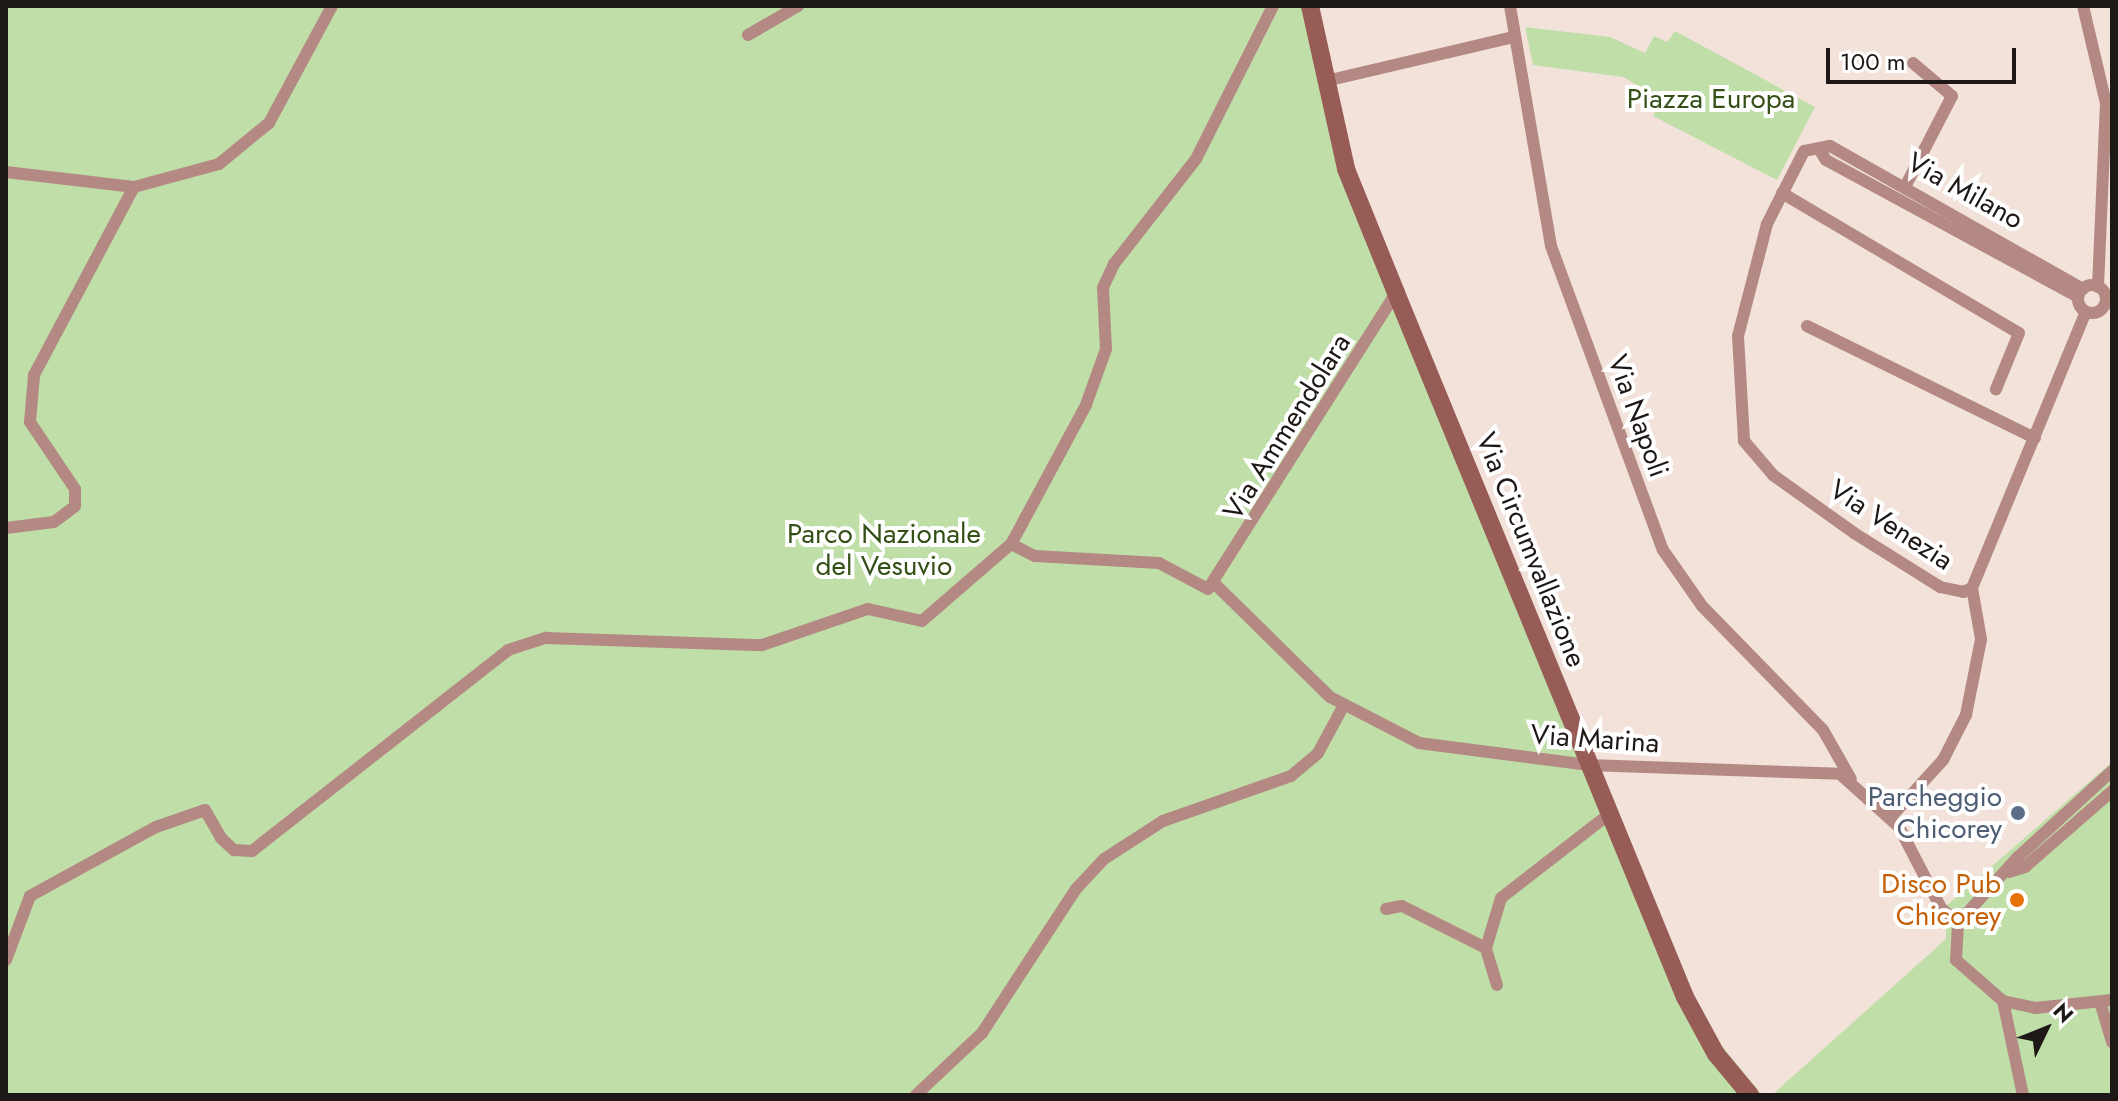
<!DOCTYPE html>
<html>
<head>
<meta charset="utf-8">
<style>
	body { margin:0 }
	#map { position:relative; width:2118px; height:1101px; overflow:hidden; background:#f2e2da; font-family:Jost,sans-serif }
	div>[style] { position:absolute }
	.green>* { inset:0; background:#c0dfa8 }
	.minor>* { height:12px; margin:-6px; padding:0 6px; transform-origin:6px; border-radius:6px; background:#b48984 }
	.minor>.ring { margin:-6px; padding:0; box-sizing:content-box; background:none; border:12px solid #b48984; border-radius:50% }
	.secondary>* { height:18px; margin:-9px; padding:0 9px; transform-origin:9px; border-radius:9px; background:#985c56 }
	.dots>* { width:22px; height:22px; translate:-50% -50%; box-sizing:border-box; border:4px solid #fff; border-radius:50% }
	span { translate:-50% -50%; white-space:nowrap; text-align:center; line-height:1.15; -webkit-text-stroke:8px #fff; paint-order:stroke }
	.park-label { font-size:28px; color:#345017 }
	.street-label { font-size:28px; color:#1d1815 }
	.service-label { font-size:28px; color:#4e5e75 }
	.right { translate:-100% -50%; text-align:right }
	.food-label { font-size:28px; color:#c56008 }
	.frame { position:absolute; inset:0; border:8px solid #1d1815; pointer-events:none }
	.north { position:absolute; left:2006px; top:989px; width:80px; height:80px; -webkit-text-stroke:6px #fff; paint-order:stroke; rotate:47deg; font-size:22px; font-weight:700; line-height:32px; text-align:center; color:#1d1815 }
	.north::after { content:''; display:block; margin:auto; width:28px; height:36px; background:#1d1815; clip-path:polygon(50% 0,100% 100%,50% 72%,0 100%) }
	.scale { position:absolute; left:1826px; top:48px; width:190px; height:36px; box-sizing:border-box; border:4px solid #1d1815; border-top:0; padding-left:10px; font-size:24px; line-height:28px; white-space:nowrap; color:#1d1815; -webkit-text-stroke:6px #fff; paint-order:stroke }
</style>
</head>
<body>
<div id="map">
	<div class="green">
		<i style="clip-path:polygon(6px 6px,1316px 6px,1355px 182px,1610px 810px,1710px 1031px,1762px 1095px,6px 1095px)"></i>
		<i style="clip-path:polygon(1525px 27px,1610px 37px,1645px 53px,1654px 36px,1667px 42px,1675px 31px,1815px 107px,1777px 180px,1653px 116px,1662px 99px,1623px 77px,1533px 65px)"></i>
		<i style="clip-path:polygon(2112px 762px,2112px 1095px,1772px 1095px,1946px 939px,1946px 906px)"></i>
	</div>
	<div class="minor">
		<i style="left:1273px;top:6px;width:171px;rotate:116.7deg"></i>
		<i style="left:1196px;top:159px;width:133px;rotate:128deg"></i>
		<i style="left:1114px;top:264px;width:26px;rotate:115deg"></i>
		<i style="left:1103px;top:288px;width:61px;rotate:87.2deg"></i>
		<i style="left:1106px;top:349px;width:59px;rotate:109.7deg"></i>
		<i style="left:1086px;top:405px;width:158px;rotate:118.3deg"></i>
		<i style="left:1011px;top:544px;width:27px;rotate:27deg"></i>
		<i style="left:1035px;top:556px;width:124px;rotate:3.2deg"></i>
		<i style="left:1159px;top:563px;width:55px;rotate:28deg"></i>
		<i style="left:1208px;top:589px;width:351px;rotate:-57.6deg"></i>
		<i style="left:1510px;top:6px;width:243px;rotate:80.3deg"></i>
		<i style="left:1551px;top:246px;width:324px;rotate:69.8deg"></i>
		<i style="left:1663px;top:550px;width:68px;rotate:55.1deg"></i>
		<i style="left:1702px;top:606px;width:173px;rotate:45.7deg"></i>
		<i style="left:1823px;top:730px;width:56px;rotate:60.3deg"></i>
		<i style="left:2083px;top:6px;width:100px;rotate:76.7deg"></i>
		<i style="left:2106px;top:103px;width:184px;rotate:92.5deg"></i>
		<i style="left:748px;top:35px;width:58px;rotate:-30.1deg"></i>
		<i style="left:1326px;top:81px;width:192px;rotate:-13.2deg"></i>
		<i style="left:1819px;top:149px;width:13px;rotate:58deg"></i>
		<i style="left:1826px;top:160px;width:287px;rotate:28.5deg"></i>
		<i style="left:6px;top:172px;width:129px;rotate:6.7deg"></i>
		<i style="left:134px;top:187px;width:88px;rotate:-15.1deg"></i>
		<i style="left:219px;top:164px;width:65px;rotate:-39.4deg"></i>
		<i style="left:269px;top:123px;width:133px;rotate:-61.7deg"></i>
		<i style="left:1906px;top:185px;width:100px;rotate:-62.7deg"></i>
		<i style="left:1952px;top:96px;width:51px;rotate:-139.8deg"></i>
		<i style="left:1782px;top:193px;width:275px;rotate:30.6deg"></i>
		<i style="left:2019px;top:333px;width:61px;rotate:112.3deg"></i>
		<i class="ring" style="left:2078px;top:285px;width:16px;height:16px"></i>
		<i style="left:2083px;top:289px;width:291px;rotate:-150.5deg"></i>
		<i style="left:1830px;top:146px;width:26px;rotate:169deg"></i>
		<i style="left:1804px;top:151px;width:82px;rotate:116.9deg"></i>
		<i style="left:1767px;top:224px;width:116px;rotate:104.5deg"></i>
		<i style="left:1738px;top:336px;width:105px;rotate:86.7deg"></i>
		<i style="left:1744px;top:441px;width:45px;rotate:49.5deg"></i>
		<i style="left:1773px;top:475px;width:100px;rotate:35.6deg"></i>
		<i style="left:1854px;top:533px;width:102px;rotate:32.1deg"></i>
		<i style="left:1940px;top:587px;width:24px;rotate:12deg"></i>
		<i style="left:1963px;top:592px;width:10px;rotate:-24deg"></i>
		<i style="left:1972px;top:588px;width:299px;rotate:-67.6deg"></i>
		<i style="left:1807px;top:326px;width:254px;rotate:26.2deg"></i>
		<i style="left:6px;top:528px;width:48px;rotate:-7.1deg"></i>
		<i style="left:54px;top:522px;width:26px;rotate:-37deg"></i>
		<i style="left:75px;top:506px;width:17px;rotate:-90deg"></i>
		<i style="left:75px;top:489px;width:81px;rotate:-123.9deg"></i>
		<i style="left:30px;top:422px;width:47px;rotate:-85.1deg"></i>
		<i style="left:34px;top:375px;width:213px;rotate:-62deg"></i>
		<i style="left:1215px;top:584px;width:161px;rotate:44.5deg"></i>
		<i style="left:1330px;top:697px;width:100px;rotate:27.3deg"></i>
		<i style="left:1419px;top:743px;width:170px;rotate:7.4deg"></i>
		<i style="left:1588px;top:765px;width:252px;rotate:2deg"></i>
		<i style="left:1840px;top:774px;width:79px;rotate:41.9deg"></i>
		<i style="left:1899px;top:827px;width:91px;rotate:62.6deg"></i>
		<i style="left:1941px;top:908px;width:23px;rotate:41deg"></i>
		<i style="left:1890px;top:818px;width:79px;rotate:-47.6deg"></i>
		<i style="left:1943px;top:760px;width:51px;rotate:-62.9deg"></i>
		<i style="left:1966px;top:715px;width:77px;rotate:-78.8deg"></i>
		<i style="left:1981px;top:639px;width:52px;rotate:-100deg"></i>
		<i style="left:2009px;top:872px;width:17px;rotate:-17deg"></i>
		<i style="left:2025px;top:867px;width:116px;rotate:-41.1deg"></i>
		<i style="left:1386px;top:909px;width:16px;rotate:-11deg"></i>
		<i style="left:1402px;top:906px;width:94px;rotate:26.6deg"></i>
		<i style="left:1958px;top:923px;width:88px;rotate:-47.8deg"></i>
		<i style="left:2017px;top:858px;width:129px;rotate:-42.5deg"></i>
		<i style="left:1958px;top:923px;width:37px;rotate:93deg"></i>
		<i style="left:1956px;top:960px;width:62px;rotate:41.1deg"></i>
		<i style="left:2003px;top:1001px;width:33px;rotate:12deg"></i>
		<i style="left:2035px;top:1008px;width:77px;rotate:-5.9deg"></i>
		<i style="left:6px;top:960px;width:68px;rotate:-69.4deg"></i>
		<i style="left:30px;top:896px;width:144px;rotate:-28.7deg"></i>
		<i style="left:156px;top:827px;width:52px;rotate:-19.1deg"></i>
		<i style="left:205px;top:810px;width:32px;rotate:60deg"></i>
		<i style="left:221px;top:838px;width:18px;rotate:43deg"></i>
		<i style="left:234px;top:850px;width:18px;rotate:3deg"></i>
		<i style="left:252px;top:851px;width:325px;rotate:-38.1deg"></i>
		<i style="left:508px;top:650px;width:40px;rotate:-18deg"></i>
		<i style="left:546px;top:638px;width:216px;rotate:1.9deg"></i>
		<i style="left:762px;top:645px;width:112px;rotate:-18.8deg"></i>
		<i style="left:868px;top:609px;width:55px;rotate:12.5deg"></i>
		<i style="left:922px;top:621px;width:118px;rotate:-40.9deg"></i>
		<i style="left:1497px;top:985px;width:39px;rotate:-107deg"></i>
		<i style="left:1486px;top:948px;width:52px;rotate:-73.3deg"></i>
		<i style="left:1501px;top:898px;width:135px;rotate:-37.8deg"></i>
		<i style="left:2003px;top:1001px;width:96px;rotate:78deg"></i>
		<i style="left:2100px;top:1002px;width:42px;rotate:73.3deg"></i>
		<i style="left:916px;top:1095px;width:91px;rotate:-43.2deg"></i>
		<i style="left:982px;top:1033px;width:172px;rotate:-56.9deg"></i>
		<i style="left:1076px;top:889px;width:41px;rotate:-47deg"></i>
		<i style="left:1104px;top:859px;width:70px;rotate:-32.8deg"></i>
		<i style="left:1163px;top:821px;width:136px;rotate:-19.4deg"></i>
		<i style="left:1291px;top:776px;width:35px;rotate:-40deg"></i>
		<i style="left:1318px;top:753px;width:55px;rotate:-61.6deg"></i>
	</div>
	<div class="secondary">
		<i style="left:1310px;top:6px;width:167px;rotate:77.5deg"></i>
		<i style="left:1346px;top:169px;width:134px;rotate:68deg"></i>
		<i style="left:1396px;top:293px;width:761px;rotate:67.68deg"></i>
		<i style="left:1685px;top:997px;width:65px;rotate:61.5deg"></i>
		<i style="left:1716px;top:1054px;width:53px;rotate:50.3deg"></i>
	</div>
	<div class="dots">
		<i style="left:2018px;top:813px;background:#5c6f8a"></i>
		<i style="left:2017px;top:900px;background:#e8710a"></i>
	</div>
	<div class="park-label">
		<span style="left:1711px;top:99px">Piazza Europa</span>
		<span style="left:884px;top:550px">Parco Nazionale<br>del Vesuvio</span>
	</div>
	<div class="street-label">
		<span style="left:1965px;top:191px;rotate:29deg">Via Milano</span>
		<span style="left:1638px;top:416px;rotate:70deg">Via Napoli</span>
		<span style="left:1287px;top:427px;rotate:-58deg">Via Ammendolara</span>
		<span style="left:1891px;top:525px;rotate:33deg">Via Venezia</span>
		<span style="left:1531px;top:550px;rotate:68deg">Via Circumvallazione</span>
		<span style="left:1595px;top:739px;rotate:4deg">Via Marina</span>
	</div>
	<div class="service-label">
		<span class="right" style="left:2002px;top:813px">Parcheggio<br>Chicorey</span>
	</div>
	<div class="food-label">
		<span class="right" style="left:2001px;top:900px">Disco Pub<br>Chicorey</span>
	</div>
	<div class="frame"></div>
	<div class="north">N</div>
	<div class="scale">100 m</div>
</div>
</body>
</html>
